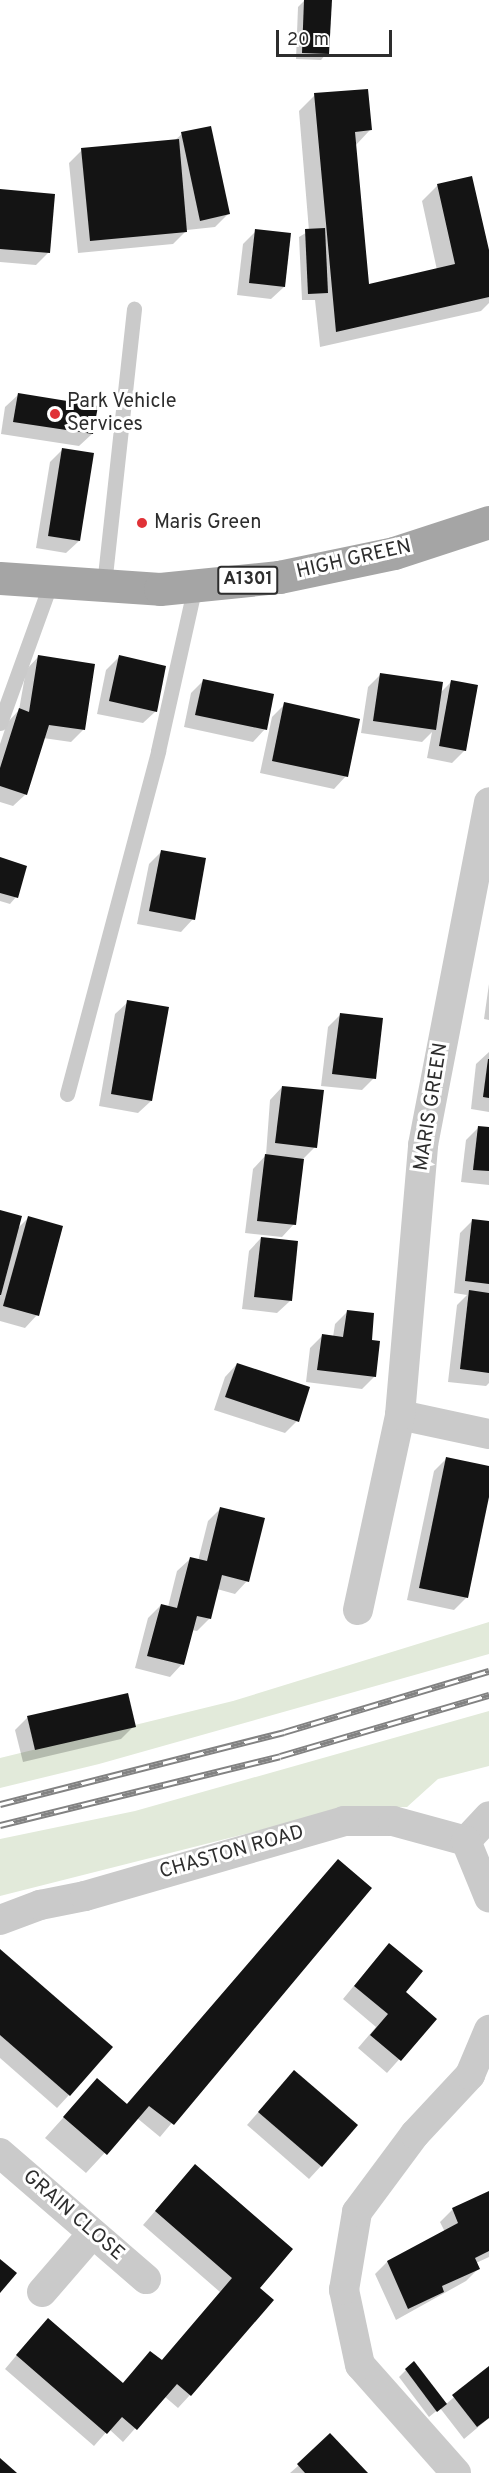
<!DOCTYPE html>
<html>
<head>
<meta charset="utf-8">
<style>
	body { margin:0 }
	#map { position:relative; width:489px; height:2473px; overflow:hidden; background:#fff; font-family:Overpass,sans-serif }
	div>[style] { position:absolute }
	.green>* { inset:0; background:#e2eada }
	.shadow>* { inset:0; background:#0003 }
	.building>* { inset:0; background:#141414 }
	.service>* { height:15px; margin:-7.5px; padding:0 7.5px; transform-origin:7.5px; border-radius:7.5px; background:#cacaca }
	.minor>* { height:30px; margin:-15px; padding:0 15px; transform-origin:15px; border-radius:15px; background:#cacaca }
	.primary>* { height:33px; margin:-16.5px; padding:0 16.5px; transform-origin:16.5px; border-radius:16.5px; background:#a5a5a5 }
	.rail>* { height:7px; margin-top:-3.5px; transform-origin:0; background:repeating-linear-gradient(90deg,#fff 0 14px,#828282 0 28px); box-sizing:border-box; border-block:2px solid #828282 }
	.dots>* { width:16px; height:16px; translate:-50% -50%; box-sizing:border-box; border:3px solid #fff; border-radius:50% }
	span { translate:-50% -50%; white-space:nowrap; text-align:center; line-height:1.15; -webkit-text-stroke:6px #fff; paint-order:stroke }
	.shield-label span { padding:2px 4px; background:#fff; border:2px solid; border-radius:4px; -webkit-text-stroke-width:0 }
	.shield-label { font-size:18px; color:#2d2d2d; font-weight:700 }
	.poi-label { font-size:20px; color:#2d2d2d }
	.left { translate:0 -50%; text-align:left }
	.street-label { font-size:20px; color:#2d2d2d }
	.scale { position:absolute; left:276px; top:30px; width:116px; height:27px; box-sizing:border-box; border:3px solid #2d2d2d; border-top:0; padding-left:8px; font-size:18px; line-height:21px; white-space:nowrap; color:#2d2d2d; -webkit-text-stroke:4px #fff; paint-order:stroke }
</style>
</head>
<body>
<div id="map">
	<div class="green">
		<i style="clip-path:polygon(489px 1622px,489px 1654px,99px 1764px,0 1788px,0 1758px,233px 1701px)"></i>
		<i style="clip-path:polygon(489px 1711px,489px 1766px,438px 1779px,407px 1807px,348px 1808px,0 1896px,0 1839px,135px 1811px)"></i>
	</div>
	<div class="shadow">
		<i style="clip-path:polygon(305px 0,327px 53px,321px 60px,296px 59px,298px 7px)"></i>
		<i style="clip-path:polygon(315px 95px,370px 130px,355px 146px,367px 286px,437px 270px,422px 201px,438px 185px,489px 257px,489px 303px,481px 311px,320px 347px,315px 300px,302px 300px,299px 237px,309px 231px,299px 111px)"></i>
		<i style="clip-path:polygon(182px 134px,228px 214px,215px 227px,187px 230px,173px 244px,78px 253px,69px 163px,82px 150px,174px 141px)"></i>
		<i style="clip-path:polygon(0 191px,49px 252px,36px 265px,0 262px)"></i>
		<i style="clip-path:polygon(256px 231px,284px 287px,271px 299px,237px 295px,243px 244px)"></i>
		<i style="clip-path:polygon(18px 395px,92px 434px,79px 446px,1px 434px,5px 407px)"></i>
		<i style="clip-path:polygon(62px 450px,79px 541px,66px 553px,36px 548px,50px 462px)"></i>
		<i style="clip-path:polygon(38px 657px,93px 666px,83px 730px,71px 742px,43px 738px,26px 794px,13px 806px,0 802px,0 744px,7px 723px,19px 710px,26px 670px)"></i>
		<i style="clip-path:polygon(119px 657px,156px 711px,143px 723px,97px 714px,106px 670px)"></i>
		<i style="clip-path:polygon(381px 674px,440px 693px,451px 682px,465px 750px,452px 763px,427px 758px,432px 732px,422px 742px,361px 733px,368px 687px)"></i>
		<i style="clip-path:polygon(204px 680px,265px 729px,253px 742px,184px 727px,191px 693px)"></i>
		<i style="clip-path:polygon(285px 704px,346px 776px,334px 789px,260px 773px,272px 717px)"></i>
		<i style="clip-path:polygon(161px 852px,193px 919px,181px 932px,137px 924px,149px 864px)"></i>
		<i style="clip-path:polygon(0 859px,16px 897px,10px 904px,0 901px)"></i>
		<i style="clip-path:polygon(489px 984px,489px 1020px,484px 1019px)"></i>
		<i style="clip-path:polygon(128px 1002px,151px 1101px,138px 1113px,99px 1106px,115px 1014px)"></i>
		<i style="clip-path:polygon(340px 1015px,374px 1078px,362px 1090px,321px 1086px,328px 1027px)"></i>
		<i style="clip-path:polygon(489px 1052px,489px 1112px,471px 1109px,476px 1064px)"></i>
		<i style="clip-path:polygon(282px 1087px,315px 1147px,302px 1160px,294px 1224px,282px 1237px,245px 1233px,253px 1169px,266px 1155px,270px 1100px)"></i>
		<i style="clip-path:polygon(479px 1127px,489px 1128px,489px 1185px,461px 1182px,466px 1140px)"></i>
		<i style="clip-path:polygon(0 1211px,17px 1229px,28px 1218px,37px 1315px,25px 1328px,0 1321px)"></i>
		<i style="clip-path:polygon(473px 1220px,489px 1222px,489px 1383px,486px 1386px,448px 1382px,457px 1305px,467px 1295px,454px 1293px,460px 1233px)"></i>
		<i style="clip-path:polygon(261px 1238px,290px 1301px,277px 1313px,242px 1309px,249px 1251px)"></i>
		<i style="clip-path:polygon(347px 1312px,370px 1341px,375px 1376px,362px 1389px,306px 1382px,310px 1348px,322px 1336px,333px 1337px,335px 1324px)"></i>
		<i style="clip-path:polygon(237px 1364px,297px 1421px,285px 1433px,214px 1410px,225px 1377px)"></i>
		<i style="clip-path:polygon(447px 1458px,489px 1467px,489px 1488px,466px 1598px,454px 1610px,407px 1600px,434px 1471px)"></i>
		<i style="clip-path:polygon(221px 1508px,247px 1581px,235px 1594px,217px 1589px,210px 1618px,197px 1631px,191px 1630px,182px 1664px,170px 1677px,135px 1668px,148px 1618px,161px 1605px,168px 1607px,177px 1571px,190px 1559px,198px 1561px,208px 1521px)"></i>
		<i style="clip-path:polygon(28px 1717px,134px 1726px,121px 1739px,23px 1762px,15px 1730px)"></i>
		<i style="clip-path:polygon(338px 1861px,369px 1888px,160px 2137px,137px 2118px,86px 2173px,45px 2138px,97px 2080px,126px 2105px)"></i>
		<i style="clip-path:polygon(0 1952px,69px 2095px,57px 2108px,0 2058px)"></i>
		<i style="clip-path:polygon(377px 1958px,404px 1993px,435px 2019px,387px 2073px,358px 2048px,376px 2027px,343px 1999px)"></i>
		<i style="clip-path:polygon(294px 2072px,321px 2166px,309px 2179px,247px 2125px)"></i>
		<i style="clip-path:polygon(183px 2179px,258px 2288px,190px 2395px,178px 2408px,164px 2396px,123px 2442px,109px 2429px,94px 2446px,5px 2369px,36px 2332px,122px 2384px,150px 2353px,161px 2361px,220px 2292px,143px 2225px)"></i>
		<i style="clip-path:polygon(489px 2192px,489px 2257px,476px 2263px,478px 2269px,466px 2281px,396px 2320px,375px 2274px,387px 2262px,445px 2232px,440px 2222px,453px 2209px)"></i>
		<i style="clip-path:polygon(489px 2367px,489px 2418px,464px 2439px,440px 2408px,429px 2417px,399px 2377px,406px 2370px,445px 2405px)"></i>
		<i style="clip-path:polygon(330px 2435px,366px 2473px,290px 2473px,298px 2466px)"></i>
	</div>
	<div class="building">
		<i style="clip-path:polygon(304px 0,332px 0,329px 54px,302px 53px)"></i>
		<i style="clip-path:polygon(368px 89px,372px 130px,355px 132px,369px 284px,455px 264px,437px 184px,472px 176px,489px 250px,489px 297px,336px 332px,314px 93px)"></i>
		<i style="clip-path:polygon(211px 126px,230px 214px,200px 221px,181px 132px)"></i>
		<i style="clip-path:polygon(179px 139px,187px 232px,90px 241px,81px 148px)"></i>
		<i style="clip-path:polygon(0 189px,55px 194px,50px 253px,0 249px)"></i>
		<i style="clip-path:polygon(325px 228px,328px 293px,308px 294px,305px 229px)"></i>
		<i style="clip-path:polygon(255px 229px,291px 233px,285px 287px,249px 283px)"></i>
		<i style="clip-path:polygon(18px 393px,98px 406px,93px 434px,13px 422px)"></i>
		<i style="clip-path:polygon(62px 448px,94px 453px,80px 541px,48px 536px)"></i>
		<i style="clip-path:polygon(38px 655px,95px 664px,85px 730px,49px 725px,27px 795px,0 786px,0 768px,19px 708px,29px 712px)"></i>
		<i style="clip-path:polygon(119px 655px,166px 666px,157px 712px,109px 701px)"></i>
		<i style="clip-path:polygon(380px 673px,443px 682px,436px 730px,373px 721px)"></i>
		<i style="clip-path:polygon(203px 679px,274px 694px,267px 730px,195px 715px)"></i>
		<i style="clip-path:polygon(451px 680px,478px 685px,466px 751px,439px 746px)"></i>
		<i style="clip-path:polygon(284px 702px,360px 719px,348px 777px,272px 761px)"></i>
		<i style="clip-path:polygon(161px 850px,206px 858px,195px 920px,149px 911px)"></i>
		<i style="clip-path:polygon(0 857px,27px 866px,18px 898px,0 893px)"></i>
		<i style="clip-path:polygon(127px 1000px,169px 1007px,152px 1101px,111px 1094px)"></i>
		<i style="clip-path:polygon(340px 1013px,383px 1018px,376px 1079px,332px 1074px)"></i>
		<i style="clip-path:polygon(488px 1059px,489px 1059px,489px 1098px,483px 1097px)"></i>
		<i style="clip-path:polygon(282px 1086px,324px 1090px,317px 1148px,275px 1143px)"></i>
		<i style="clip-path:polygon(478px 1126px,489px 1127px,489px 1171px,473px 1170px)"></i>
		<i style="clip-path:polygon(265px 1154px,304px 1159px,296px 1225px,257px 1221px)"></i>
		<i style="clip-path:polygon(0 1210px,22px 1216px,1px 1295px,0 1295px)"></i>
		<i style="clip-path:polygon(28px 1216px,63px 1226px,39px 1316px,3px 1306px)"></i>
		<i style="clip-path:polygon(472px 1219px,489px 1221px,489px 1284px,465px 1281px)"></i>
		<i style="clip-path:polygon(261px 1237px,298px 1241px,292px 1301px,254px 1297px)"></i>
		<i style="clip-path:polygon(469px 1290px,489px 1293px,489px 1373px,460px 1369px)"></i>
		<i style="clip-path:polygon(347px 1310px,374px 1313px,372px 1340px,380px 1341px,376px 1377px,317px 1370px,322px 1334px,343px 1337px)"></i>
		<i style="clip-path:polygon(237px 1363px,310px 1387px,299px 1422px,225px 1397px)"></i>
		<i style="clip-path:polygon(446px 1457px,489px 1466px,489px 1497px,468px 1598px,419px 1588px)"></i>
		<i style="clip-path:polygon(220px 1507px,265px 1518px,249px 1582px,222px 1575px,211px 1619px,197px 1616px,184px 1665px,147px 1656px,161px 1604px,177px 1608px,190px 1557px,207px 1561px)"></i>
		<i style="clip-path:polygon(128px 1693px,136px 1727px,35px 1750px,27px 1716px)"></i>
		<i style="clip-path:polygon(338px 1859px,372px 1888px,174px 2125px,149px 2106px,107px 2155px,63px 2117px,97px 2078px,127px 2104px)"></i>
		<i style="clip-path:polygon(389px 1943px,423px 1971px,406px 1992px,437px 2019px,401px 2061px,370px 2035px,388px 2014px,354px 1986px)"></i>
		<i style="clip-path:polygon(0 1949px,113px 2047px,70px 2096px,0 2035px)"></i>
		<i style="clip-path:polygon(294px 2070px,358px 2125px,322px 2167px,258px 2112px)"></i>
		<i style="clip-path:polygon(195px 2164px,293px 2249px,260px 2288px,274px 2300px,191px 2396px,177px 2384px,137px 2430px,122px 2417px,107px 2434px,16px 2355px,48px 2318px,123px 2383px,150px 2351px,162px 2360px,232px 2278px,155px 2211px)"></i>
		<i style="clip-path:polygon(489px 2191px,489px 2251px,475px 2258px,480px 2269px,442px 2286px,444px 2292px,408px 2309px,387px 2261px,458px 2223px,452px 2208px)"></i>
		<i style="clip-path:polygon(0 2259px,17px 2273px,0 2293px)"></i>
		<i style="clip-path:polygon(414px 2361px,447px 2404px,437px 2412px,405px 2369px)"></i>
		<i style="clip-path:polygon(489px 2366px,489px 2418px,477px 2427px,452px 2395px)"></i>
		<i style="clip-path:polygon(330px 2433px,368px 2473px,305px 2473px,297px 2464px)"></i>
		<i style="clip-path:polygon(0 2458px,17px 2473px,0 2473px)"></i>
	</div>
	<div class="service">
		<i style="left:104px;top:585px;width:278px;rotate:-83.8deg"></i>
		<i style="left:0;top:723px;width:150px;rotate:-70.1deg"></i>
		<i style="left:67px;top:1094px;width:355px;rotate:-75.1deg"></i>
		<i style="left:158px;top:751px;width:170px;rotate:-77.4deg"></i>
	</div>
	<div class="minor">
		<i style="left:400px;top:1415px;width:91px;rotate:12.1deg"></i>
		<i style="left:358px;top:1610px;width:199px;rotate:-77.8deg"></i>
		<i style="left:400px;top:1415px;width:271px;rotate:-85.1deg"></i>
		<i style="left:423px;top:1145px;width:349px;rotate:-79.1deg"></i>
		<i style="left:466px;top:1841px;width:34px;rotate:-47deg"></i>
		<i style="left:0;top:1920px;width:43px;rotate:-20.6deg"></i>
		<i style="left:40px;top:1905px;width:46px;rotate:-11.3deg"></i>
		<i style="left:85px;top:1896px;width:270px;rotate:-16.1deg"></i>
		<i style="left:344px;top:1821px;width:49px"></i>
		<i style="left:393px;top:1821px;width:76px;rotate:15.3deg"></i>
		<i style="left:466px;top:1841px;width:61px;rotate:67.7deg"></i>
		<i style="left:0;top:2153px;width:193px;rotate:40.8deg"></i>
		<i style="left:42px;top:2292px;width:77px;rotate:-49.2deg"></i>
		<i style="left:456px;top:2473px;width:144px;rotate:-131.6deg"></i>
		<i style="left:360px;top:2365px;width:77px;rotate:-102deg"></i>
		<i style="left:344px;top:2290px;width:79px;rotate:-80.5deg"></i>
		<i style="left:357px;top:2212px;width:97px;rotate:-53.4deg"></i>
		<i style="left:415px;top:2134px;width:81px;rotate:-47deg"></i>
		<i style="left:470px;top:2075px;width:49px;rotate:-67.1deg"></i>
	</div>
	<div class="primary">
		<i style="left:0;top:578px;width:160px;rotate:3.9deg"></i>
		<i style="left:160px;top:589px;width:120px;rotate:-5.8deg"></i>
		<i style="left:279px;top:577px;width:117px;rotate:-11.8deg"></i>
		<i style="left:394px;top:553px;width:100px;rotate:-18.1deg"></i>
	</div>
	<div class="rail">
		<i style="left:0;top:1804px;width:293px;rotate:-14.2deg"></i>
		<i style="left:284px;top:1732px;width:214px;rotate:-16.6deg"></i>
		<i style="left:0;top:1825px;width:288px;rotate:-13.8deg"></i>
		<i style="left:280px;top:1756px;width:218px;rotate:-16.3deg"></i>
	</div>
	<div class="dots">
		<i style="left:55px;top:414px;background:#e03237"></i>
		<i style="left:142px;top:523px;background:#e03237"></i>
	</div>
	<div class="shield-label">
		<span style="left:248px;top:580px">A1301</span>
	</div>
	<div class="poi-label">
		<span class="left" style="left:67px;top:414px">Park Vehicle<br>Services</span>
		<span class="left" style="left:154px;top:523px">Maris Green</span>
	</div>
	<div class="street-label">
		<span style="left:354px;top:560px;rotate:-13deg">HIGH GREEN</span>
		<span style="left:432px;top:1107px;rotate:-81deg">MARIS GREEN</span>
		<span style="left:232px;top:1853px;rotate:-16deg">CHASTON ROAD</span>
		<span style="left:73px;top:2216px;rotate:41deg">GRAIN CLOSE</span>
	</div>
	<div class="scale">20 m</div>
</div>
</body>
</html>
